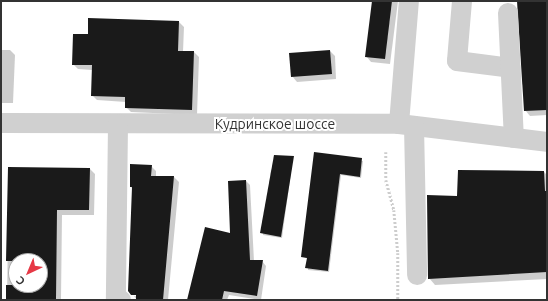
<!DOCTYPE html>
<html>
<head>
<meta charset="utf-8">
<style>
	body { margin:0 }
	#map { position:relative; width:548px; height:301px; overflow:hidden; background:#fff; font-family:Ubuntu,sans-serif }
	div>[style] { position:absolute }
	.shadow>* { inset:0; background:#0003 }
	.building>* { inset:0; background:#1a1a1a }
	.path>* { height:2.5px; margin-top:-1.25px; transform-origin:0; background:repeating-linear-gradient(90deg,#cdcdcd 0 2px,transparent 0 4px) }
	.minor>* { height:20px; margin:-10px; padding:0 10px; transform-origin:10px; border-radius:10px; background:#d0d0d0 }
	span { translate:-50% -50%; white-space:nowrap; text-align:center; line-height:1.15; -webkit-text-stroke:4px #fff; paint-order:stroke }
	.street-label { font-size:14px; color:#333 }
	.frame { position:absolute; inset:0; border:2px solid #333; pointer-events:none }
	.north { position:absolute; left:8px; top:253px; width:40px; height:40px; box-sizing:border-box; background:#fff; border:1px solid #adadad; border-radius:50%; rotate:224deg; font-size:11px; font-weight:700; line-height:16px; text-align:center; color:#333 }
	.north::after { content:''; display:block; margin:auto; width:14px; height:18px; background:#e63946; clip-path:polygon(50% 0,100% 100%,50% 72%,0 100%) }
</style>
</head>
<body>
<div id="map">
	<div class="shadow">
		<i style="clip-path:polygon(373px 1px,398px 1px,390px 64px,371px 62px,366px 56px)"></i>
		<i style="clip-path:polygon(519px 1px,547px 1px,547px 115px,530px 116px,525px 110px)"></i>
		<i style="clip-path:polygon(89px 19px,179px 22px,184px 27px,183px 52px,194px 52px,199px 57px,197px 115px,131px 112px,126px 107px,126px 102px,97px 100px,92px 95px,92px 70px,78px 69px,73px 64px,89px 35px)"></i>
		<i style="clip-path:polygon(1px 50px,10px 50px,15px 55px,13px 103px,1px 103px)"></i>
		<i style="clip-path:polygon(330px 51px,335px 56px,336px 79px,297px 82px,292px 76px)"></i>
		<i style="clip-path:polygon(315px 153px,363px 161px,361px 178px,341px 175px,329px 272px,308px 270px,308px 259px,302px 256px)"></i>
		<i style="clip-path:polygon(293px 157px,282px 238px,263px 235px,271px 170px)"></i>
		<i style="clip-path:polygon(151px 166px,156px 171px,156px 177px,174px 177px,179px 182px,168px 300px,137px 300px,134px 296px,141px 297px,133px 190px,131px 187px)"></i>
		<i style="clip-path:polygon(evenodd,9px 168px,90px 169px,95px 174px,94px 215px,62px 215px,61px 300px,7px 298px,9px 168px,16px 261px,40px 261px,40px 285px,16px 285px,16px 261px)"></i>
		<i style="clip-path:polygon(544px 172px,547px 175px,547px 279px,435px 285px,429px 278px,458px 197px)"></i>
		<i style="clip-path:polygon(246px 181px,250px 185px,254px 261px,262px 261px,266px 266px,261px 300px,229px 295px,227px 300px,188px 300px,231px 234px)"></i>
	</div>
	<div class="building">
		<i style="clip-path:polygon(372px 1px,392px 1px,385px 59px,365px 57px)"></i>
		<i style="clip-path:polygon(517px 1px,547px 1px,547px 110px,524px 111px)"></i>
		<i style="clip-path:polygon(88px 18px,179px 21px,178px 51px,194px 51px,192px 110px,125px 108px,125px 97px,91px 96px,92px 65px,72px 65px,73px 34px,88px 34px)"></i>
		<i style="clip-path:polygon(330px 50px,332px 74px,291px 77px,289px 53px)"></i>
		<i style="clip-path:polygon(314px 152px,362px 158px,360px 177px,340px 174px,328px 271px,305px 268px,307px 258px,301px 257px)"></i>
		<i style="clip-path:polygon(274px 155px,294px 156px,281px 237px,260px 233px)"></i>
		<i style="clip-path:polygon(130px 164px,152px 165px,151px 176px,174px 176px,163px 300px,136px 300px,136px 295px,131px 295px,128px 291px,132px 187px,130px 187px)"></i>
		<i style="clip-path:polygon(8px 167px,90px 168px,89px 210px,57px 210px,56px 300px,6px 299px,6px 285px,40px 285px,40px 261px,6px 261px)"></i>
		<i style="clip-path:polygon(458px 170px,544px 171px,545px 191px,547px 191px,547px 272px,428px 279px,427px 195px,457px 196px)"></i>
		<i style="clip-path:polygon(246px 180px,250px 260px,263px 260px,257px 296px,224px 291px,222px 300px,187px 300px,205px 227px,230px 233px,228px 181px)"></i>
	</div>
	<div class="path">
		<i style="left:386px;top:152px;width:28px;rotate:90deg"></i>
		<i style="left:386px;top:180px;width:31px;rotate:75deg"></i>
		<i style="left:394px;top:210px;width:43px;rotate:84.7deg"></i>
		<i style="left:398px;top:253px;width:47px;rotate:90deg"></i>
	</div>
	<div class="minor">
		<i style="left:462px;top:1px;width:60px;rotate:94.8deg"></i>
		<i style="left:457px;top:61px;width:54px;rotate:7.4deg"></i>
		<i style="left:508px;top:13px;width:125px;rotate:87.3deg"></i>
		<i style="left:1px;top:123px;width:398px;rotate:0.1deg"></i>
		<i style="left:399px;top:124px;width:149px;rotate:6.9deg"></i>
		<i style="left:118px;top:124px;width:175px;rotate:90.7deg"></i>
		<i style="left:116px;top:299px;width:5px;rotate:11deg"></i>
		<i style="left:399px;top:124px;width:123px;rotate:-85.4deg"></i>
		<i style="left:414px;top:126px;width:149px;rotate:88.8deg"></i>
	</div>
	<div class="street-label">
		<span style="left:275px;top:124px">Кудринское шоссе</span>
	</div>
	<div class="frame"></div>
	<div class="north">С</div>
</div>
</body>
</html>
